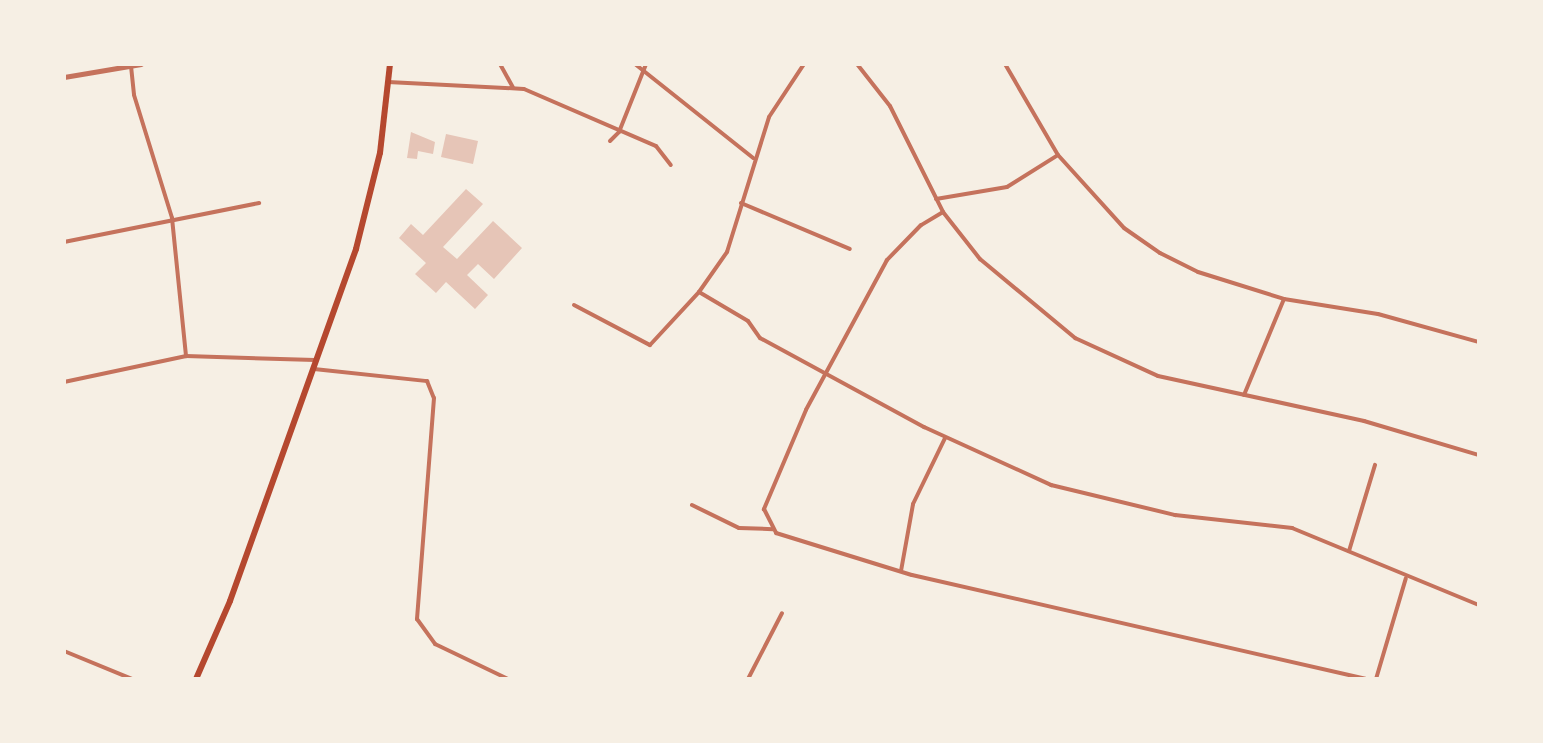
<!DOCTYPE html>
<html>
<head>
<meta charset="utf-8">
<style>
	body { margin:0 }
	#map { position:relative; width:1543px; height:743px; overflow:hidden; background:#f6efe4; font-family:"Fira Sans",sans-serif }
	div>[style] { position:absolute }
	.building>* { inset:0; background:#e6c5b7 }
	.minor>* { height:4px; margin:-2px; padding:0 2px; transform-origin:2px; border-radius:2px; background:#c5725c }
	.tertiary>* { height:5px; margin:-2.5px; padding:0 2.5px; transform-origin:2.5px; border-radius:2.5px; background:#c5725c }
	.secondary>* { height:6px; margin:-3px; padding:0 3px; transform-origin:3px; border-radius:3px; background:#b5482f }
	span { translate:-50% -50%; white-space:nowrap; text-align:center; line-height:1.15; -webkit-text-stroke:6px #f6efe4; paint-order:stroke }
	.frame { position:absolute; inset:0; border:66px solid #f6efe4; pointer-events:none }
</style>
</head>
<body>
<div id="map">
	<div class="building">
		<i style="clip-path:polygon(411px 132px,435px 142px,433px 154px,418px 151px,417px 159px,407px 158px)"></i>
		<i style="clip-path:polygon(446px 134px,478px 141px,473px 164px,441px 157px)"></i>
		<i style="clip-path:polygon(466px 189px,483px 204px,443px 247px,457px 259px,493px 221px,522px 248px,494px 279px,478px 264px,467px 275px,488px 295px,475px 309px,446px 282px,436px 293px,415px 274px,426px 263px,399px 238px,411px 224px,423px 235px)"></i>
	</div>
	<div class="minor">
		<i style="left:500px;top:64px;width:26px;rotate:61deg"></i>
		<i style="left:635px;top:64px;width:151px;rotate:38.5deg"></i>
		<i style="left:857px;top:64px;width:53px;rotate:51.8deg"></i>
		<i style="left:890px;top:106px;width:119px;rotate:63.4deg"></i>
		<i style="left:943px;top:212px;width:60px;rotate:51.8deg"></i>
		<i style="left:980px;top:259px;width:124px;rotate:39.7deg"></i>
		<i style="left:1075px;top:338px;width:91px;rotate:24.6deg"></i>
		<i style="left:1158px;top:376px;width:211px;rotate:12.3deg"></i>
		<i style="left:1364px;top:421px;width:120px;rotate:16.5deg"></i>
		<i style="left:1005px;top:64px;width:105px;rotate:59.8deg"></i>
		<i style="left:1058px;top:155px;width:98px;rotate:47.9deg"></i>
		<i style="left:1124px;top:228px;width:44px;rotate:34.8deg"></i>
		<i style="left:1160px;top:253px;width:42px;rotate:26.6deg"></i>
		<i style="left:1198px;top:272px;width:90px;rotate:17.4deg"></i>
		<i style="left:1284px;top:299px;width:95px;rotate:9.1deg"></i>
		<i style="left:1378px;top:314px;width:105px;rotate:15.5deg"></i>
		<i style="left:131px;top:66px;width:29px;rotate:84deg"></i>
		<i style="left:134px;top:95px;width:129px;rotate:72.8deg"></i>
		<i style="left:172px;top:218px;width:139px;rotate:84.2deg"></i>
		<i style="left:388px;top:82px;width:136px;rotate:2.9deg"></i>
		<i style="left:524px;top:89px;width:144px;rotate:23.4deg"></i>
		<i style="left:656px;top:146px;width:24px;rotate:52deg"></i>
		<i style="left:610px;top:141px;width:13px;rotate:-45deg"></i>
		<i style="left:619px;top:132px;width:73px;rotate:-68.3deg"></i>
		<i style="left:936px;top:199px;width:72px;rotate:-9.6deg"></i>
		<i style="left:1007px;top:187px;width:60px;rotate:-32.1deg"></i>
		<i style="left:741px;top:203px;width:118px;rotate:22.9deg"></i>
		<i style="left:943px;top:212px;width:26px;rotate:149deg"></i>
		<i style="left:921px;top:225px;width:49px;rotate:134.2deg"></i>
		<i style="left:887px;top:260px;width:170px;rotate:118.4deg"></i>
		<i style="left:806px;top:410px;width:108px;rotate:113deg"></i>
		<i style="left:764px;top:509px;width:27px;rotate:63deg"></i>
		<i style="left:776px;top:533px;width:142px;rotate:17.2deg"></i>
		<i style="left:912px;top:575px;width:465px;rotate:12.9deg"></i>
		<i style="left:64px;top:242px;width:199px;rotate:-11.3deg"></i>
		<i style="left:699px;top:292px;width:57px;rotate:30.6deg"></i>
		<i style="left:748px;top:321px;width:21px;rotate:55deg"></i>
		<i style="left:760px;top:338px;width:187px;rotate:28.5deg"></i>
		<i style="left:924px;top:427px;width:140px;rotate:24.5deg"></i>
		<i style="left:1051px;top:485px;width:128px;rotate:13.6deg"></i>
		<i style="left:1175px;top:515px;width:118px;rotate:6.3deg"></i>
		<i style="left:1292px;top:528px;width:202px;rotate:22.4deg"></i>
		<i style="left:574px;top:305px;width:86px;rotate:27.8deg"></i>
		<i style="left:650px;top:345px;width:72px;rotate:-47.2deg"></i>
		<i style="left:699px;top:292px;width:49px;rotate:-55deg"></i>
		<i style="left:727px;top:252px;width:141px;rotate:-72.7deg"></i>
		<i style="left:769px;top:117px;width:64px;rotate:-56.6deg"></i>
		<i style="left:314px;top:369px;width:114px;rotate:6.1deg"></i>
		<i style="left:427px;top:381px;width:18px;rotate:68deg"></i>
		<i style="left:434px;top:398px;width:222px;rotate:94.4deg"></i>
		<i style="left:417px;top:619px;width:31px;rotate:54deg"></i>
		<i style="left:435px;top:644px;width:81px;rotate:25.6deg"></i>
		<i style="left:64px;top:382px;width:125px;rotate:-12deg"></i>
		<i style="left:186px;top:356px;width:129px;rotate:1.8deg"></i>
		<i style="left:1244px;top:395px;width:104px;rotate:-67.4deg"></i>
		<i style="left:692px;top:505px;width:52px;rotate:26.1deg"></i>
		<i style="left:739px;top:528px;width:34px;rotate:2deg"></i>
		<i style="left:1349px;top:551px;width:90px;rotate:-73.2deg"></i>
		<i style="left:901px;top:571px;width:68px;rotate:-79.8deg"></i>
		<i style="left:913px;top:504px;width:73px;rotate:-64.1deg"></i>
		<i style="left:64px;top:651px;width:74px;rotate:22.4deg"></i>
		<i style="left:748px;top:679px;width:74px;rotate:-62.7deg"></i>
		<i style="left:1376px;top:679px;width:105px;rotate:-73.5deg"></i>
	</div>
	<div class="tertiary">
		<i style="left:64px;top:77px;width:78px;rotate:-9.6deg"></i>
	</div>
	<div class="secondary">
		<i style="left:196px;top:679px;width:85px;rotate:-66.4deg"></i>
		<i style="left:230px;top:601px;width:374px;rotate:-70.3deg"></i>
		<i style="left:356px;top:249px;width:99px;rotate:-76deg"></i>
		<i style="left:380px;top:153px;width:90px;rotate:-83.6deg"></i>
	</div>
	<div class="frame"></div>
</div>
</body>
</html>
